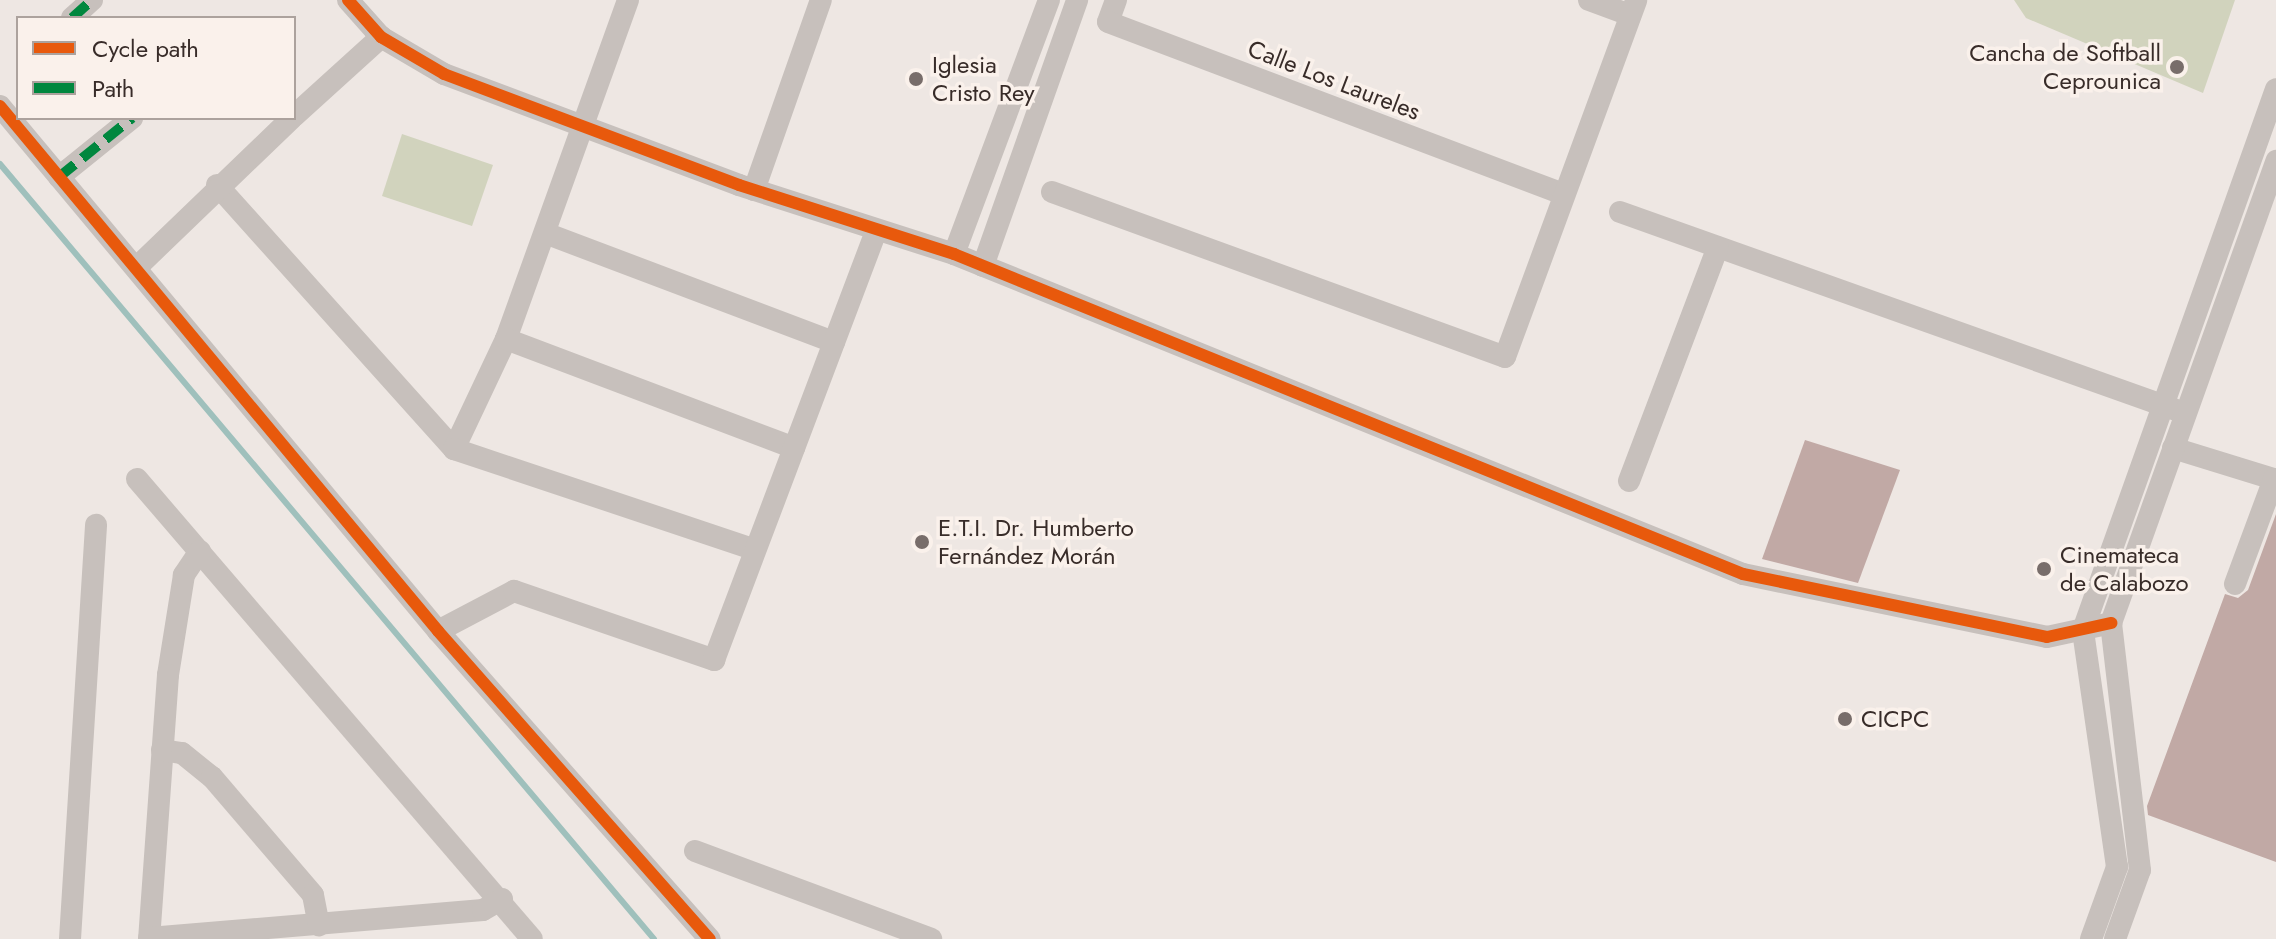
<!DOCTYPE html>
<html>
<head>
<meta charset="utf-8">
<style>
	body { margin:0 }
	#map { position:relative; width:2276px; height:939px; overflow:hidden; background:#eee7e3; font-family:Jost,sans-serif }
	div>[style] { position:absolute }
	.green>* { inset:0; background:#d1d3bd }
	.stream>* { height:6px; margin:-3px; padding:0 3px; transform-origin:3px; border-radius:3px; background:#9fc0bc }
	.building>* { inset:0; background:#c1a9a5 }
	.minor>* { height:22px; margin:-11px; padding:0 11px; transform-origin:11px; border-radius:11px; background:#c7c0bc }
	.quiet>* { height:10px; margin-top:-5px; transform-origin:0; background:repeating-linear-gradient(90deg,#00873e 0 20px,transparent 0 30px) }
	.cycleway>* { height:12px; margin:-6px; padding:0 6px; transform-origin:6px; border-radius:6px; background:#e8590c }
	.dots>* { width:22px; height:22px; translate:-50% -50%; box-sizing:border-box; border:4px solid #faf1eb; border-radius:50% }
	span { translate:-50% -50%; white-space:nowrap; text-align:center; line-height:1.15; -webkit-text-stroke:7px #faf1eb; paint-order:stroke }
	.poi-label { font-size:24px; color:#382c29 }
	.right { translate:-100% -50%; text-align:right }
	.left { translate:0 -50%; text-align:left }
	.street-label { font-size:24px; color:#382c29 }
	.legend { position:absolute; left:16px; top:16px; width:280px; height:104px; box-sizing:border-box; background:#faf1eb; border:2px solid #aca29d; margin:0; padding:10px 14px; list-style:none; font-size:24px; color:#382c29 }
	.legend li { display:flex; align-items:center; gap:16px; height:40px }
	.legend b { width:40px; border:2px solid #aca29d }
</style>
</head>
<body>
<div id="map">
	<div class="green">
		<i style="clip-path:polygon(2014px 0,2235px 0,2203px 93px,2026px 18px)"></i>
		<i style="clip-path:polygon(402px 134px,493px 165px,472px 226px,382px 196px)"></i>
	</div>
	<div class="stream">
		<i style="left:0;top:164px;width:1014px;rotate:49.84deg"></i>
	</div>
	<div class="building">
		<i style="clip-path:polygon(1805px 440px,1900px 470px,1858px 583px,1762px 559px)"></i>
		<i style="clip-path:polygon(2276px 514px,2276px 862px,2148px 815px,2147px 806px,2225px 594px,2238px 598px,2248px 590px)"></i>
	</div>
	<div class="minor">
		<i style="left:348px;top:0;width:50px;rotate:48.3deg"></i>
		<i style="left:381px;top:37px;width:73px;rotate:30.4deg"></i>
		<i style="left:444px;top:74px;width:315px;rotate:20.6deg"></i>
		<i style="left:739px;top:185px;width:226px;rotate:17.8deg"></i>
		<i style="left:954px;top:254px;width:851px;rotate:22.08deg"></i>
		<i style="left:1743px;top:574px;width:310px;rotate:11.7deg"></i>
		<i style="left:2047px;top:637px;width:66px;rotate:-12.3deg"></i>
		<i style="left:1116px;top:0;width:23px;rotate:110deg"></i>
		<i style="left:1108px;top:22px;width:487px;rotate:20.7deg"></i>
		<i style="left:1589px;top:0;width:44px;rotate:20.1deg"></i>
		<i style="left:72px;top:18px;width:27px;rotate:-42deg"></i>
		<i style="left:0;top:106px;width:684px;rotate:50.16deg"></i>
		<i style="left:438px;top:631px;width:411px;rotate:48.6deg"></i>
		<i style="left:294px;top:116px;width:118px;rotate:-42.2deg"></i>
		<i style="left:59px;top:177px;width:94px;rotate:-38.9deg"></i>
		<i style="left:217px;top:185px;width:355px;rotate:48.1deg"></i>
		<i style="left:454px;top:449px;width:122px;rotate:-64.7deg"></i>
		<i style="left:506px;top:339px;width:360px;rotate:-70.2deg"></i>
		<i style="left:754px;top:190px;width:201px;rotate:-70.6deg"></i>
		<i style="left:1052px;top:192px;width:482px;rotate:20deg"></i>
		<i style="left:1505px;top:357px;width:380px;rotate:-69.8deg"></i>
		<i style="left:1620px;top:212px;width:590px;rotate:19.6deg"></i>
		<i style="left:545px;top:233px;width:309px;rotate:20.7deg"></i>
		<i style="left:954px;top:254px;width:271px;rotate:-69.5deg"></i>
		<i style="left:983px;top:266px;width:282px;rotate:-70.5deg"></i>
		<i style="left:136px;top:268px;width:216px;rotate:-43.9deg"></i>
		<i style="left:506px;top:339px;width:308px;rotate:20.7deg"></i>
		<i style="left:2173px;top:448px;width:106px;rotate:17.1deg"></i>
		<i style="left:2274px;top:479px;width:112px;rotate:110.4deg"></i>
		<i style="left:454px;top:449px;width:317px;rotate:18.5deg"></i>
		<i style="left:137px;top:479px;width:606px;rotate:49.35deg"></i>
		<i style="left:1629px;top:481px;width:250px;rotate:-69.2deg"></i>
		<i style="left:200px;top:551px;width:29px;rotate:124deg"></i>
		<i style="left:184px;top:575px;width:101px;rotate:99.1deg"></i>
		<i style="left:168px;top:675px;width:264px;rotate:94.1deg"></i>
		<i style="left:149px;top:938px;width:335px;rotate:-4.8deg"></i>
		<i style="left:483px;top:910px;width:22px;rotate:-30deg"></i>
		<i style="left:438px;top:631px;width:86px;rotate:-27.8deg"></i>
		<i style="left:514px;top:591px;width:212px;rotate:19deg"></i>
		<i style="left:714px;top:660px;width:458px;rotate:-69.3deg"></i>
		<i style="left:162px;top:750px;width:20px;rotate:9deg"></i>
		<i style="left:182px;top:753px;width:38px;rotate:39deg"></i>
		<i style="left:212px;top:777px;width:155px;rotate:49.4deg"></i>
		<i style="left:313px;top:895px;width:31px;rotate:79deg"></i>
		<i style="left:695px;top:851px;width:252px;rotate:20.4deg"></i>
		<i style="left:70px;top:939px;width:415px;rotate:-86.4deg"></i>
		<i style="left:2091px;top:939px;width:77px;rotate:-70.1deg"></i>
		<i style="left:2117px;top:867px;width:239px;rotate:-98.2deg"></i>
		<i style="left:2083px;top:630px;width:574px;rotate:-70.37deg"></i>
		<i style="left:2115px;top:939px;width:73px;rotate:-70.1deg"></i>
		<i style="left:2140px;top:870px;width:249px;rotate:-96.7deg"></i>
		<i style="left:2111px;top:623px;width:491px;rotate:-70.3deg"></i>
	</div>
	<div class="quiet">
		<i style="left:72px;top:18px;width:27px;rotate:-42deg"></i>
		<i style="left:59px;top:177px;width:94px;rotate:-38.9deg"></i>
	</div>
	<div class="cycleway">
		<i style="left:348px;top:0;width:50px;rotate:48.3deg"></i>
		<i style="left:381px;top:37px;width:73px;rotate:30.4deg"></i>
		<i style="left:444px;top:74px;width:315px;rotate:20.6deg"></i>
		<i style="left:739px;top:185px;width:226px;rotate:17.8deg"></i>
		<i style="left:954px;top:254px;width:851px;rotate:22.08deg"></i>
		<i style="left:1743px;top:574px;width:310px;rotate:11.7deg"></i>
		<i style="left:2047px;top:637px;width:66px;rotate:-12.3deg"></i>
		<i style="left:0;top:106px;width:684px;rotate:50.16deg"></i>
		<i style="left:438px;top:631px;width:411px;rotate:48.6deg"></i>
	</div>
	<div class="dots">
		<i style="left:2177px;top:67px;background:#786d6a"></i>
		<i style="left:916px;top:79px;background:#786d6a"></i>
		<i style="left:922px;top:542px;background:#786d6a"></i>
		<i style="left:2044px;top:569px;background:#786d6a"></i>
		<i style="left:1845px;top:719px;background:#786d6a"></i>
	</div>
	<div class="poi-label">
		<span class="right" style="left:2161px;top:67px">Cancha de Softball<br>Ceprounica</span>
		<span class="left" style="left:932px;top:79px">Iglesia<br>Cristo Rey</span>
		<span class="left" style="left:938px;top:542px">E.T.I. Dr. Humberto<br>Fernández Morán</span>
		<span class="left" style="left:2060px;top:569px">Cinemateca<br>de Calabozo</span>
		<span class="left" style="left:1861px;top:719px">CICPC</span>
	</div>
	<div class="street-label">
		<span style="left:1334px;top:80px;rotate:21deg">Calle Los Laureles</span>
	</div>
	<ul class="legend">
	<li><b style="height:10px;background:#e8590c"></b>Cycle path</li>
	<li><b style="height:10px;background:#00873e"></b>Path</li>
	</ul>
</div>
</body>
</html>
